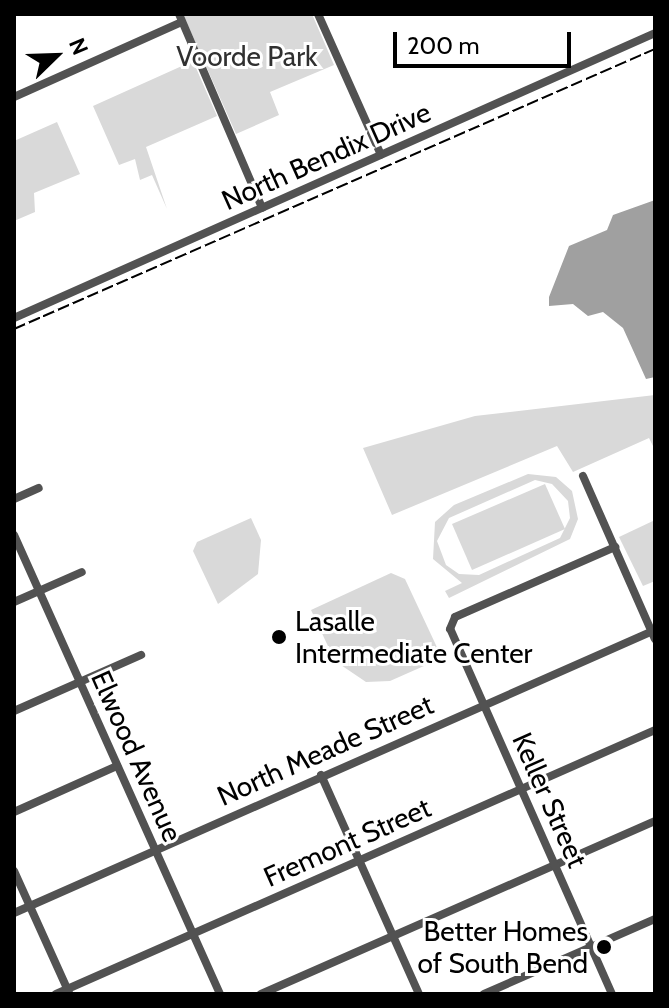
<!DOCTYPE html>
<html>
<head>
<meta charset="utf-8">
<style>
	body { margin:0 }
	#map { position:relative; width:669px; height:1008px; overflow:hidden; background:#fff; font-family:Cabin,sans-serif }
	div>[style] { position:absolute }
	.green>* { inset:0; background:#d9d9d9 }
	.water>* { inset:0; background:#a0a0a0 }
	.minor>* { height:8px; margin:-4px; padding:0 4px; transform-origin:4px; border-radius:4px; background:#525252 }
	.rail>* { height:2px; margin-top:-1px; transform-origin:0; background:repeating-linear-gradient(90deg,#000 0 12px,transparent 0 16px) }
	.dots>* { width:22px; height:22px; translate:-50% -50%; box-sizing:border-box; border:4px solid #fff; border-radius:50% }
	span { translate:-50% -50%; white-space:nowrap; text-align:center; line-height:1.15; -webkit-text-stroke:6px #fff; paint-order:stroke }
	.park-label { font-size:28px; color:#303030 }
	.street-label { font-size:28px; color:#000 }
	.poi-label { font-size:28px; color:#000 }
	.left { translate:0 -50%; text-align:left }
	.right { translate:-100% -50%; text-align:right }
	.frame { position:absolute; inset:0; border:16px solid #000; pointer-events:none }
	.north { position:absolute; left:16px; top:16px; width:80px; height:80px; -webkit-text-stroke:6px #fff; paint-order:stroke; rotate:67deg; font-size:22px; font-weight:700; line-height:32px; text-align:center; color:#000 }
	.north::after { content:''; display:block; margin:auto; width:28px; height:36px; background:#000; clip-path:polygon(50% 0,100% 100%,50% 72%,0 100%) }
	.scale { position:absolute; left:393px; top:32px; width:178px; height:36px; box-sizing:border-box; border:4px solid #000; border-top:0; padding-left:10px; font-size:24px; line-height:28px; white-space:nowrap; color:#000; -webkit-text-stroke:6px #fff; paint-order:stroke }
</style>
</head>
<body>
<div id="map">
	<div class="green">
		<i style="clip-path:polygon(183px 14px,312px 14px,334px 65px,270px 92px,279px 115px,236px 134px)"></i>
		<i style="clip-path:polygon(193px 61px,217px 116px,146px 147px,167px 209px,152px 175px,140px 180px,135px 159px,119px 165px,93px 106px)"></i>
		<i style="clip-path:polygon(57px 122px,80px 174px,34px 193px,35px 212px,14px 221px,14px 141px)"></i>
		<i style="clip-path:polygon(655px 395px,655px 450px,649px 438px,573px 472px,557px 446px,392px 515px,363px 448px,475px 416px)"></i>
		<i style="clip-path:polygon(evenodd,528px 474px,556px 477px,572px 491px,578px 519px,570px 539px,449px 598px,445px 591px,462px 583px,433px 559px,435px 522px,454px 505px,528px 474px,535px 480px,552px 484px,568px 501px,570px 518px,560px 538px,479px 575px,459px 574px,446px 565px,437px 541px,449px 518px,535px 480px)"></i>
		<i style="clip-path:polygon(545px 484px,565px 529px,472px 570px,452px 524px)"></i>
		<i style="clip-path:polygon(251px 518px,261px 540px,258px 574px,218px 604px,193px 551px,197px 542px)"></i>
		<i style="clip-path:polygon(655px 520px,655px 581px,643px 586px,619px 537px)"></i>
		<i style="clip-path:polygon(391px 573px,405px 579px,442px 658px,390px 681px,366px 682px,335px 661px,311px 610px)"></i>
	</div>
	<div class="water">
		<i style="clip-path:polygon(655px 200px,655px 377px,646px 379px,623px 328px,603px 312px,588px 316px,573px 304px,549px 306px,549px 297px,569px 246px,607px 230px,613px 215px)"></i>
	</div>
	<div class="minor">
		<i style="left:179px;top:14px;width:211px;rotate:66.8deg"></i>
		<i style="left:318px;top:14px;width:154px;rotate:65.9deg"></i>
		<i style="left:14px;top:97px;width:184px;rotate:-24.1deg"></i>
		<i style="left:14px;top:318px;width:702px;rotate:-23.97deg"></i>
		<i style="left:583px;top:476px;width:178px;rotate:66.2deg"></i>
		<i style="left:14px;top:499px;width:27px;rotate:-24deg"></i>
		<i style="left:14px;top:535px;width:503px;rotate:65.83deg"></i>
		<i style="left:14px;top:602px;width:74px;rotate:-23.8deg"></i>
		<i style="left:14px;top:711px;width:139px;rotate:-23.8deg"></i>
		<i style="left:321px;top:775px;width:240px;rotate:65.9deg"></i>
		<i style="left:14px;top:812px;width:113px;rotate:-24.1deg"></i>
		<i style="left:14px;top:871px;width:134px;rotate:65.7deg"></i>
		<i style="left:14px;top:913px;width:701px;rotate:-23.82deg"></i>
		<i style="left:56px;top:994px;width:655px;rotate:-23.78deg"></i>
		<i style="left:261px;top:994px;width:430px;rotate:-23.7deg"></i>
		<i style="left:484px;top:994px;width:187px;rotate:-23.7deg"></i>
		<i style="left:612px;top:994px;width:399px;rotate:-113.9deg"></i>
		<i style="left:450px;top:629px;width:13px;rotate:-67deg"></i>
		<i style="left:455px;top:617px;width:175px;rotate:-23.6deg"></i>
	</div>
	<div class="rail">
		<i style="left:14px;top:329px;width:699px;rotate:-23.6deg"></i>
	</div>
	<div class="dots">
		<i style="left:279px;top:637px;background:#000"></i>
		<i style="left:604px;top:947px;background:#000"></i>
	</div>
	<div class="park-label">
		<span style="left:247px;top:56px">Voorde Park</span>
	</div>
	<div class="street-label">
		<span style="left:326px;top:156px;rotate:-24deg">North Bendix Drive</span>
		<span style="left:325px;top:750px;rotate:-24deg">North Meade Street</span>
		<span style="left:137px;top:756px;rotate:66deg">Elwood Avenue</span>
		<span style="left:550px;top:800px;rotate:66deg">Keller Street</span>
		<span style="left:347px;top:842px;rotate:-24deg">Fremont Street</span>
	</div>
	<div class="poi-label">
		<span class="left" style="left:295px;top:637px">Lasalle<br>Intermediate Center</span>
		<span class="right" style="left:588px;top:947px">Better Homes<br>of South Bend</span>
	</div>
	<div class="frame"></div>
	<div class="north">N</div>
	<div class="scale">200 m</div>
</div>
</body>
</html>
